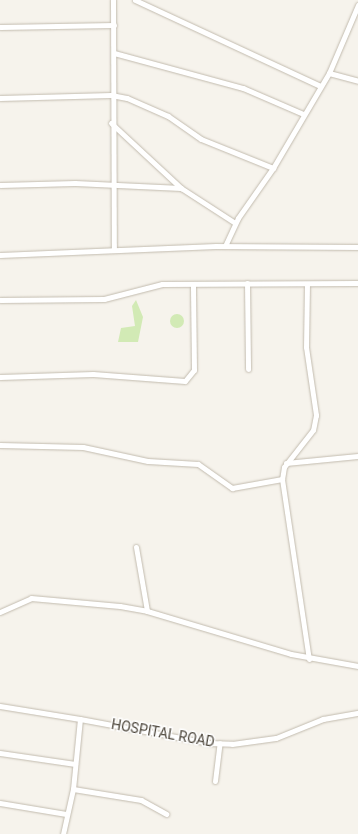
<!DOCTYPE html>
<html>
<head>
<meta charset="utf-8">
<style>
	body { margin:0 }
	#map { position:relative; width:358px; height:834px; overflow:hidden; background:#f6f3ec; font-family:Roboto,sans-serif }
	div>[style] { position:absolute }
	.green>* { inset:0; background:#d2eab5 }
	.round { border-radius:50% }
	.roads { filter:drop-shadow(0 0 1px #c2bbae) drop-shadow(0 0 1px #c2bbae) }
	.minor>* { height:5px; margin:-2.5px; padding:0 2.5px; transform-origin:2.5px; border-radius:2.5px; background:#fff }
	span { translate:-50% -50%; white-space:nowrap; text-align:center; line-height:1.15; -webkit-text-stroke:3px #fff; paint-order:stroke }
	.street-label { font-size:14px; color:#4b4439 }
</style>
</head>
<body>
<div id="map">
	<div class="green">
		<i style="clip-path:polygon(136px 300px,143px 317px,138px 342px,118px 342px,121px 328px,135px 326px,132px 306px)"></i>
		<i class="round" style="left:170px;top:314px;width:14px;height:14px"></i>
	</div>
	<div class="roads">
		<div class="minor">
			<i style="left:113px;top:0;width:250px;rotate:89.8deg"></i>
			<i style="left:135px;top:0;width:204px;rotate:24.9deg"></i>
			<i style="left:0;top:27px;width:114px;rotate:-1deg"></i>
			<i style="left:114px;top:53px;width:134px;rotate:15.2deg"></i>
			<i style="left:243px;top:88px;width:65px;rotate:23.4deg"></i>
			<i style="left:329px;top:73px;width:30px;rotate:15deg"></i>
			<i style="left:0;top:98px;width:111px;rotate:-1.5deg"></i>
			<i style="left:111px;top:95px;width:16px;rotate:11deg"></i>
			<i style="left:127px;top:98px;width:45px;rotate:23.7deg"></i>
			<i style="left:168px;top:116px;width:40px;rotate:34.9deg"></i>
			<i style="left:201px;top:139px;width:78px;rotate:21.9deg"></i>
			<i style="left:111px;top:123px;width:96px;rotate:42.9deg"></i>
			<i style="left:0;top:185px;width:75px;rotate:-1.5deg"></i>
			<i style="left:75px;top:183px;width:106px;rotate:2.7deg"></i>
			<i style="left:181px;top:188px;width:64px;rotate:32.9deg"></i>
			<i style="left:225px;top:246px;width:31px;rotate:-65deg"></i>
			<i style="left:238px;top:218px;width:61px;rotate:-55deg"></i>
			<i style="left:273px;top:168px;width:110px;rotate:-59.5deg"></i>
			<i style="left:329px;top:73px;width:74px;rotate:-66.9deg"></i>
			<i style="left:0;top:255px;width:216px;rotate:-2.4deg"></i>
			<i style="left:216px;top:246px;width:142px;rotate:0.4deg"></i>
			<i style="left:247px;top:283px;width:86px;rotate:89.3deg"></i>
			<i style="left:307px;top:284px;width:63px;rotate:90.9deg"></i>
			<i style="left:306px;top:347px;width:69px;rotate:81.6deg"></i>
			<i style="left:316px;top:415px;width:15px;rotate:101deg"></i>
			<i style="left:313px;top:430px;width:47px;rotate:128.1deg"></i>
			<i style="left:284px;top:467px;width:12px;rotate:99deg"></i>
			<i style="left:282px;top:479px;width:182px;rotate:81.5deg"></i>
			<i style="left:0;top:300px;width:104px;rotate:-0.6deg"></i>
			<i style="left:104px;top:299px;width:60px;rotate:-14.5deg"></i>
			<i style="left:162px;top:284px;width:196px;rotate:-0.3deg"></i>
			<i style="left:0;top:377px;width:93px;rotate:-1.8deg"></i>
			<i style="left:93px;top:374px;width:92px;rotate:4.4deg"></i>
			<i style="left:185px;top:381px;width:14px;rotate:-51deg"></i>
			<i style="left:194px;top:370px;width:85px;rotate:-90.7deg"></i>
			<i style="left:0;top:445px;width:83px;rotate:1.4deg"></i>
			<i style="left:83px;top:447px;width:66px;rotate:12.2deg"></i>
			<i style="left:148px;top:461px;width:50px;rotate:3.4deg"></i>
			<i style="left:198px;top:464px;width:42px;rotate:35.2deg"></i>
			<i style="left:232px;top:488px;width:51px;rotate:-10.2deg"></i>
			<i style="left:286px;top:463px;width:72px;rotate:-5.6deg"></i>
			<i style="left:136px;top:547px;width:65px;rotate:80.2deg"></i>
			<i style="left:0;top:612px;width:34px;rotate:-24deg"></i>
			<i style="left:31px;top:598px;width:89px;rotate:5.1deg"></i>
			<i style="left:120px;top:606px;width:27px;rotate:10deg"></i>
			<i style="left:147px;top:611px;width:150px;rotate:16.6deg"></i>
			<i style="left:291px;top:654px;width:68px;rotate:10.2deg"></i>
			<i style="left:0;top:706px;width:81px;rotate:9.2deg"></i>
			<i style="left:0;top:753px;width:76px;rotate:8.3deg"></i>
			<i style="left:215px;top:781px;width:38px;rotate:-83deg"></i>
			<i style="left:73px;top:789px;width:69px;rotate:9.2deg"></i>
			<i style="left:141px;top:800px;width:29px;rotate:29deg"></i>
			<i style="left:0;top:803px;width:67px;rotate:9.5deg"></i>
			<i style="left:63px;top:834px;width:46px;rotate:-77.5deg"></i>
			<i style="left:73px;top:789px;width:70px;rotate:-84.3deg"></i>
			<i style="left:80px;top:719px;width:130px;rotate:10.6deg"></i>
			<i style="left:208px;top:743px;width:24px;rotate:2deg"></i>
			<i style="left:232px;top:744px;width:44px;rotate:-7.8deg"></i>
			<i style="left:276px;top:738px;width:51px;rotate:-22deg"></i>
			<i style="left:323px;top:719px;width:36px;rotate:-10deg"></i>
		</div>
	</div>
	<div class="street-label">
		<span style="left:163px;top:733px;rotate:10deg">HOSPITAL ROAD</span>
	</div>
</div>
</body>
</html>
